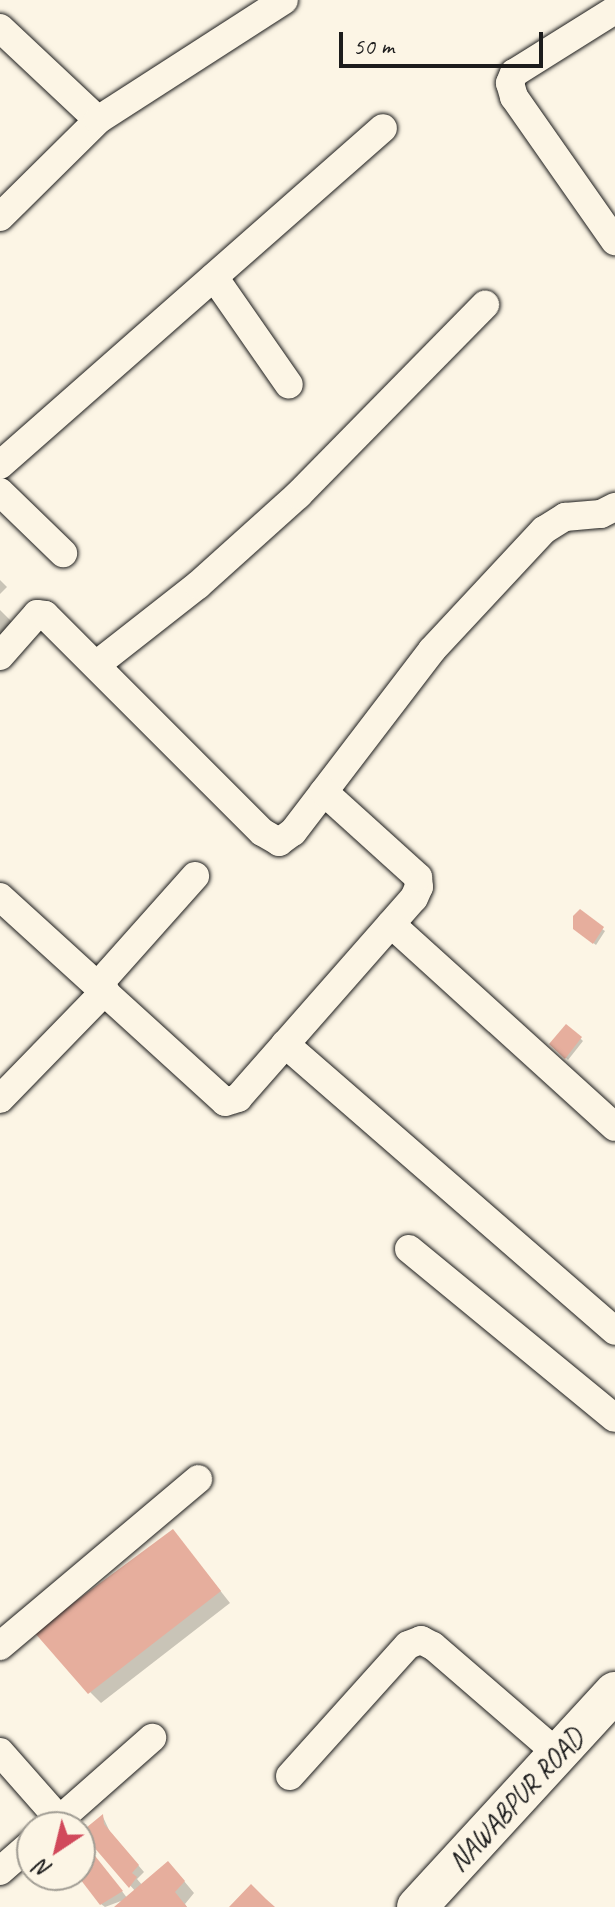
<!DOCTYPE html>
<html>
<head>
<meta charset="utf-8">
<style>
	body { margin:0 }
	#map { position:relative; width:615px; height:1907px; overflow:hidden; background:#fcf5e5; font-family:Caveat,sans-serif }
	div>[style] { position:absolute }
	.shadow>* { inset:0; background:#0003 }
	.building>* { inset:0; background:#e6ae9d }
	.roads { filter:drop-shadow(0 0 2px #1c1c1c) drop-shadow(0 0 2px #1c1c1c) }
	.street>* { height:28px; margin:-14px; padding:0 14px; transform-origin:14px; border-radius:14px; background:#fcf5e5 }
	.secondary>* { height:40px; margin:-20px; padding:0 20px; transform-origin:20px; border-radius:20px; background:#fcf5e5 }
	span { translate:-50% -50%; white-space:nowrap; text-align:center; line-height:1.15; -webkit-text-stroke:6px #fcf5e5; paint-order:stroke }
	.street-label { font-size:28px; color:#1c1c1c }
	.north { position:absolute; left:16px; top:1811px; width:80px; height:80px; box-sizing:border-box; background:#fcf5e5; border:2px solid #a29e95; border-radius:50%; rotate:215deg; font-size:22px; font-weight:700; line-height:32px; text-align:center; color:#1c1c1c }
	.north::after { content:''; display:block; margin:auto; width:28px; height:36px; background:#d1495b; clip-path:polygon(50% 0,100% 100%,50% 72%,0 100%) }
	.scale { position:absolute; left:339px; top:32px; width:204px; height:36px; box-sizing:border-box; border:4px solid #1c1c1c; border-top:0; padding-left:10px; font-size:24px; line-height:28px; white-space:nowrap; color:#1c1c1c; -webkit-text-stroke:6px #fcf5e5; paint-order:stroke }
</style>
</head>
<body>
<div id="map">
	<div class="shadow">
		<i style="clip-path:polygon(0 580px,7px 587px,0 594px)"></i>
		<i style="clip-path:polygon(0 610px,14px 624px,0 637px)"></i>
		<i style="clip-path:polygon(602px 929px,605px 931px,596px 945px,578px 931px)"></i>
		<i style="clip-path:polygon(567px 1026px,583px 1041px,568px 1060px,552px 1044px)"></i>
		<i style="clip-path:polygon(173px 1531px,230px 1603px,101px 1703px,90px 1692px)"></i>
		<i style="clip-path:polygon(103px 1817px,110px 1832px,144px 1872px,137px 1879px,143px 1886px,179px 1875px,194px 1893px,185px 1904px,187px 1907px,118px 1907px,121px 1901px,105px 1907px,101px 1904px,85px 1844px,128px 1899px,136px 1892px,84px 1833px)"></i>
	</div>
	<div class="building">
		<i style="clip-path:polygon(580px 909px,604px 927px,593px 944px,573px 929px,573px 916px)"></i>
		<i style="clip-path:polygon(566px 1024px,582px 1037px,565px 1059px,549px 1044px)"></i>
		<i style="clip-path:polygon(173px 1529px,221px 1591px,88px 1694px,34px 1632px)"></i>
		<i style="clip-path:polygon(103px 1814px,104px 1824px,139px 1865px,132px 1873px,137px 1877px,129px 1888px,81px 1832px)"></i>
		<i style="clip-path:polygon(80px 1837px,123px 1891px,100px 1905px,77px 1875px)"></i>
		<i style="clip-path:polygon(168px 1861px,185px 1881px,175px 1892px,187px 1907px,114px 1907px)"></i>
		<i style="clip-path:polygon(251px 1884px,266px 1899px,275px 1907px,229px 1907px)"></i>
	</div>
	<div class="roads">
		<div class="street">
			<i style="left:615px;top:10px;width:119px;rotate:148deg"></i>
			<i style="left:514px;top:73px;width:11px;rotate:112deg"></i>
			<i style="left:510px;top:83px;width:15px;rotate:74deg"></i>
			<i style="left:514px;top:97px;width:176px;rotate:55deg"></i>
			<i style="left:0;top:28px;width:134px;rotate:43.2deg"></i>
			<i style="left:0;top:217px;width:138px;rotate:-44.7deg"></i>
			<i style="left:98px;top:120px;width:221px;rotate:-32.8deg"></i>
			<i style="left:214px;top:277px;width:131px;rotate:55.2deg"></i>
			<i style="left:0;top:465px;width:510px;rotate:-41.34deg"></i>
			<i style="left:0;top:492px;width:88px;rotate:44.1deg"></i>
			<i style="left:0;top:656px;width:56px;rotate:-48.6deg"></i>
			<i style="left:37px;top:614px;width:8px;rotate:7deg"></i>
			<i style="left:45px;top:615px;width:307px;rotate:45deg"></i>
			<i style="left:262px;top:832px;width:20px;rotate:30deg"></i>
			<i style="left:279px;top:842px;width:17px;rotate:-36deg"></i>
			<i style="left:293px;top:832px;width:229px;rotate:-52.6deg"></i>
			<i style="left:432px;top:650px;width:164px;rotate:-47deg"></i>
			<i style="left:544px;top:530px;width:25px;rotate:-32deg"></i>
			<i style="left:565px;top:517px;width:36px;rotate:-5deg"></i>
			<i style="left:601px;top:514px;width:16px;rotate:-27deg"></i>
			<i style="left:96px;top:665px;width:130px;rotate:-38.1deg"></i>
			<i style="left:198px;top:585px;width:135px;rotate:-42deg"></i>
			<i style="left:298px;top:495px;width:267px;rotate:-45.5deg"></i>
			<i style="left:0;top:897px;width:304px;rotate:42.3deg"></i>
			<i style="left:225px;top:1102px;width:14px;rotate:-17deg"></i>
			<i style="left:238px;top:1098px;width:266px;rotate:-48.7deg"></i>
			<i style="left:414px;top:898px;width:12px;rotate:-66deg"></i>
			<i style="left:419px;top:887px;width:10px;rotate:-96deg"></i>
			<i style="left:418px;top:877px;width:127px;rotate:-137.9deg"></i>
			<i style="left:391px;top:924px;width:302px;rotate:42.2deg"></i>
			<i style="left:98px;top:985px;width:146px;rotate:-48.3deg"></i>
			<i style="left:285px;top:1044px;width:437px;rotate:41deg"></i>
			<i style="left:0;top:1099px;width:151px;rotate:-45.8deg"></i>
			<i style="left:409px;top:1249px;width:266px;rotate:39.4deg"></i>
			<i style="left:0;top:1646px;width:259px;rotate:-40.1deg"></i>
			<i style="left:0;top:1752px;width:89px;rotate:48.6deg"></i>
			<i style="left:290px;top:1776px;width:176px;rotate:-48deg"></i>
			<i style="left:408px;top:1645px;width:14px;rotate:-21deg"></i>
			<i style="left:421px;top:1640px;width:13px;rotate:27deg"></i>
			<i style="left:433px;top:1646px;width:165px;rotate:40.8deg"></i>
			<i style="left:51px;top:1827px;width:135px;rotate:-41.4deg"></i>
			<i style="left:0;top:1871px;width:43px;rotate:-41.2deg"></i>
		</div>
		<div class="secondary">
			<i style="left:417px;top:1907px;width:292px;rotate:-47.4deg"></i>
		</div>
	</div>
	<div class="street-label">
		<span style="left:516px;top:1800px;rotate:-47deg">NAWABPUR ROAD</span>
	</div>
	<div class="north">N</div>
	<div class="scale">50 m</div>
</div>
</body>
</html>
